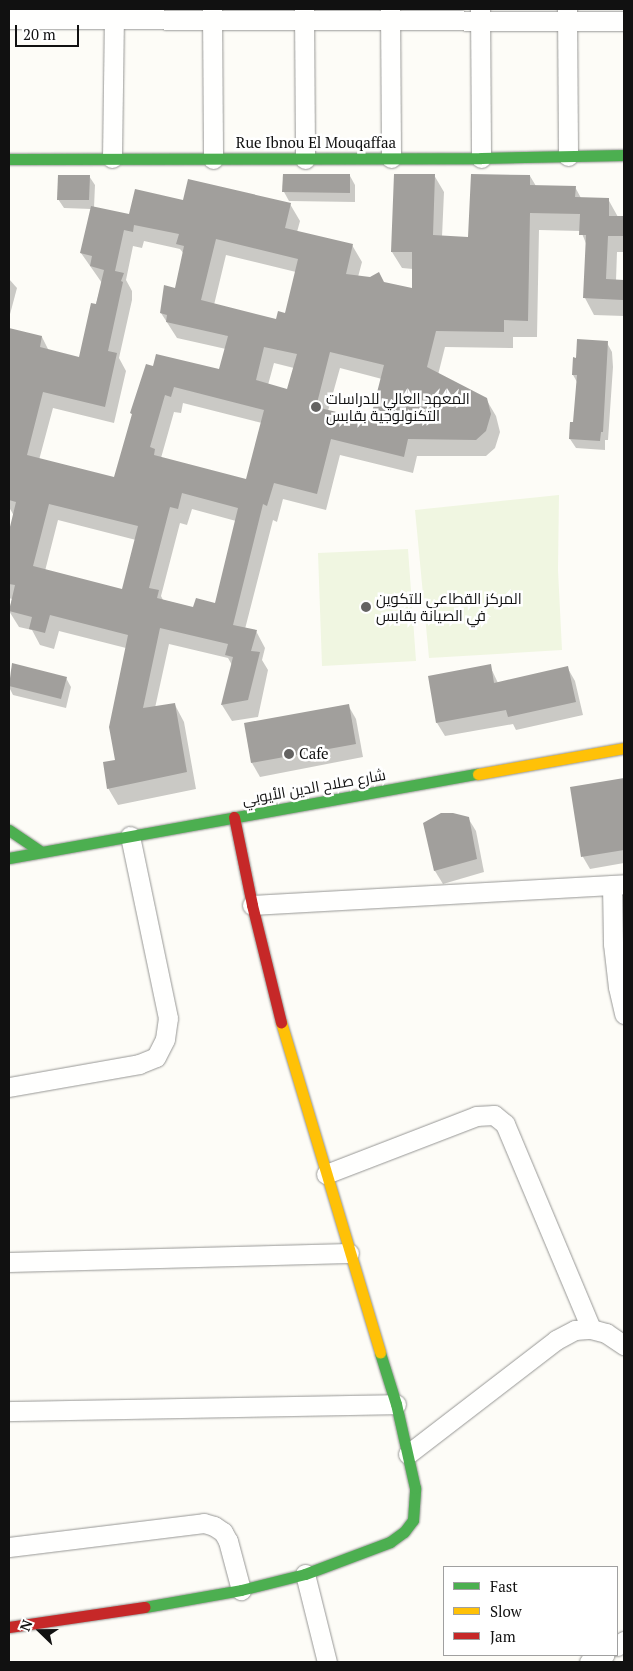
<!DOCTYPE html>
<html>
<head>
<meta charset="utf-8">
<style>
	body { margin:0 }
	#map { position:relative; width:633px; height:1671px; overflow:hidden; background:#fdfcf7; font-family:"PT Serif",Cairo,serif }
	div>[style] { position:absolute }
	.pitch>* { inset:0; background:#f0f6e1 }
	.shadow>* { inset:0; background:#0003 }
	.building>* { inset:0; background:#a19f9c }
	.roads { filter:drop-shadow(0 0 1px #979795) drop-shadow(0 0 1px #979795) }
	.street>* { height:19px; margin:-9.5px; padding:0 9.5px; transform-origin:9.5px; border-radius:9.5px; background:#fffffe }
	.fast>* { height:11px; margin:-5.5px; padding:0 5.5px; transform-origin:5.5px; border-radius:5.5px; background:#4caf50 }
	.slow>* { height:11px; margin:-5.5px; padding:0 5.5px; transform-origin:5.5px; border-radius:5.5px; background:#ffc107 }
	.jam>* { height:11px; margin:-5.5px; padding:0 5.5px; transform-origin:5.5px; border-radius:5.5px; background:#c62828 }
	.dots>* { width:14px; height:14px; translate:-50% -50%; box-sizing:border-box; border:2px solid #fff; border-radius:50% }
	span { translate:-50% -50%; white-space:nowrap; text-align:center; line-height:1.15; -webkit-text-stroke:5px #fff; paint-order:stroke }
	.street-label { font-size:15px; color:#111 }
	.poi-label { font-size:15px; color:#111 }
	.left { translate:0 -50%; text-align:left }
	.frame { position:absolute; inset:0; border:10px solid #111; pointer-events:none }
	.legend { position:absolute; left:443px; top:1566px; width:175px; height:90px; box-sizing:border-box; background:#fff; border:1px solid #a0a0a0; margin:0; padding:6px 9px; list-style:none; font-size:15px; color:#111 }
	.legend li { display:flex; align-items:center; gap:10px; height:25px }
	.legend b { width:25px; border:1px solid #a0a0a0 }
	.north { position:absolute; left:15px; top:1606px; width:50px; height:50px; -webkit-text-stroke:4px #fff; paint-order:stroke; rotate:292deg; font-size:14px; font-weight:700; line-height:20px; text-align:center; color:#111 }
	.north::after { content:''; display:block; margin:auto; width:18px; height:22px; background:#111; clip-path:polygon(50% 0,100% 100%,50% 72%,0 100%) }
	.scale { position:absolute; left:15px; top:25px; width:64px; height:22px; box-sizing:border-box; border:2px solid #111; border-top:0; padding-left:6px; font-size:15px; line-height:18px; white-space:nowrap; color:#111; -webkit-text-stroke:4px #fff; paint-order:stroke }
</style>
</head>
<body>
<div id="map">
	<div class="pitch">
		<i style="clip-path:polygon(559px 495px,558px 570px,562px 650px,429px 658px,415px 510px)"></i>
		<i style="clip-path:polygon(408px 549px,416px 661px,322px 666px,318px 553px)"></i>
	</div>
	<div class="shadow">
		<i style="clip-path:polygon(284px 175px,350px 176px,355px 185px,355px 202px,289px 201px,284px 192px)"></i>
		<i style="clip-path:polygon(evenodd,434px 175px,444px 192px,442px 237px,470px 238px,530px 176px,536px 186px,575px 187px,581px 198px,608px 199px,618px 217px,624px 218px,624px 252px,617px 252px,616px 281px,624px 282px,624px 316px,594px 315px,585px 298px,587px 246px,581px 231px,539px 230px,537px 337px,513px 337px,513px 348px,445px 347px,438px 375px,486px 399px,496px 416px,500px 432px,495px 448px,486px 456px,417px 456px,413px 473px,340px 455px,326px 510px,283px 499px,277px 522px,273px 520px,245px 629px,256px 631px,265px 648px,262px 660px,268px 670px,258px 717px,232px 721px,222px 705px,232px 665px,228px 658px,169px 644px,155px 708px,175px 705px,184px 722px,196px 789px,118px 805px,108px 788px,116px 761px,126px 648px,59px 631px,54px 649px,40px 645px,32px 630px,19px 627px,9px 611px,12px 599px,9px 598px,9px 537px,14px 516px,9px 507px,9px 342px,12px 330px,42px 337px,49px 351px,80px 359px,102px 283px,81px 253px,91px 209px,64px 208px,58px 199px,89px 176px,95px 185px,94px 208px,130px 215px,184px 201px,290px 204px,300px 221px,297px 232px,352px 245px,362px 262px,358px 277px,413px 289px,413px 269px,402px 268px,392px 252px,434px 175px,144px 241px,180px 249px,184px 254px,176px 289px,161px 313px,177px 338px,226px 349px,220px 371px,154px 367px,131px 413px,133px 416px,115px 479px,39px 460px,53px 408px,114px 423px,126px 371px,119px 358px,132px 300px,132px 291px,126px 280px,133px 246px,142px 248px,144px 241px,434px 175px,226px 255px,296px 272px,286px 314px,277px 320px,214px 305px,226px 255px,434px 175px,274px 363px,294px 368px,288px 390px,268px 385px,274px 363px,434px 175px,340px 368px,382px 379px,371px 422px,328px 411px,340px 368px,434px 175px,183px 403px,262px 423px,247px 481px,161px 458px,174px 412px,181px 413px,183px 403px,434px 175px,192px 509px,236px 521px,216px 604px,194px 608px,163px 600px,161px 596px,180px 523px,187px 525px,192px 509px,434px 175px,58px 520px,136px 540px,123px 590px,45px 571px,58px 520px)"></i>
		<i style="clip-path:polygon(9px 279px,17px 288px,9px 318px)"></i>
		<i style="clip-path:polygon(607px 343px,612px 352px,613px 367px,608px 440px,605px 440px,605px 450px,576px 448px,570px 439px,574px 423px,577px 382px,573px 375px,577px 359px)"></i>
		<i style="clip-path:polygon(13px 665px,66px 678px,71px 687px,66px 708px,13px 695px,9px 687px)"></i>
		<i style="clip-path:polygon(490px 666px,498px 683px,567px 667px,575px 681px,583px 715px,516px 730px,513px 724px,445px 736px,437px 723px,429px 677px)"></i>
		<i style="clip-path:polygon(348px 705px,356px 719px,363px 757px,260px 777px,252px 763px,246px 724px)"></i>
		<i style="clip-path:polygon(624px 780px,624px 863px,590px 869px,583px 857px,572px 788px)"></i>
		<i style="clip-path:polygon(468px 818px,476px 831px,484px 872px,443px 884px,435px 871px,424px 824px)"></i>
	</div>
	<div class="building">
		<i style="clip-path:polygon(283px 174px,350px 174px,350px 193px,282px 192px)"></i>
		<i style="clip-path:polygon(evenodd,394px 174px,435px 174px,433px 235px,468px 237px,471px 174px,530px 175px,530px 185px,576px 186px,575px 197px,609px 198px,609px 216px,624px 216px,624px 236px,608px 236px,606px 279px,624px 280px,623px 300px,583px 298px,586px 235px,579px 235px,580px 214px,530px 213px,528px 321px,504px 320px,504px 332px,436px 331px,427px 367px,487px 398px,491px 414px,486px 431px,476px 440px,408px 439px,404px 457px,331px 439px,317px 494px,274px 483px,267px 506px,263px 504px,233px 625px,257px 630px,251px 651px,260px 652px,248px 700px,221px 705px,233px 657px,225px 655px,228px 644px,160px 628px,143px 708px,175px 703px,187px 772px,107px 789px,103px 762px,115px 760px,109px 727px,128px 635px,50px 615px,45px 633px,29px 629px,32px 617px,9px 611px,15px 585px,9px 584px,9px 531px,16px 502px,9px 500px,9px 328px,42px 336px,40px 347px,79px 357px,91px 303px,96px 304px,104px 270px,90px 266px,92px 256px,80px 253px,91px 206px,129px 214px,135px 189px,183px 200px,188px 179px,291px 203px,285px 228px,353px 244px,346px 274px,370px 277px,379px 272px,384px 282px,412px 288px,412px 252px,391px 252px,394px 174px,134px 225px,179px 234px,176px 244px,184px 246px,175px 288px,164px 285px,160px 313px,167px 315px,166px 322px,228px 336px,219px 369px,156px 354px,153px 366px,146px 364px,130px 413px,132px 414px,114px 477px,27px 455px,43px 392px,105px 407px,117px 353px,108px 351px,123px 282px,121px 281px,124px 273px,115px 271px,124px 230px,133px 232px,134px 225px,394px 174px,216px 239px,298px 259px,285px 313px,278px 311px,276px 319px,201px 300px,216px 239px,394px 174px,264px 347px,297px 354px,287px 389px,256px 380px,264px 347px,394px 174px,330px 352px,384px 365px,370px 420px,316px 407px,330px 352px,394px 174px,174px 387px,264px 410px,246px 479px,154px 455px,155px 449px,150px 447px,165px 395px,171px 397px,174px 387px,394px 174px,182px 493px,238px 508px,215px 603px,196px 598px,193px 607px,157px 598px,159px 590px,149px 588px,170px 507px,178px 509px,182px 493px,394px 174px,49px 504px,138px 526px,122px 589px,33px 566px,49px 504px)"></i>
		<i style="clip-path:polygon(58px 175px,90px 175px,89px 200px,57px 200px)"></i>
		<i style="clip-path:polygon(577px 339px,608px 341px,603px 432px,601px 432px,600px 441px,569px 439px,570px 422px,573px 422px,577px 375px,572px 375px,573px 357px,576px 358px)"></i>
		<i style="clip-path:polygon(12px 663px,67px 677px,61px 699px,9px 686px)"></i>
		<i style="clip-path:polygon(491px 664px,494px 683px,568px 666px,576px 702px,508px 717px,506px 710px,436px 723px,428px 676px)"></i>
		<i style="clip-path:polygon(349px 704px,356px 744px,251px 763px,244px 723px)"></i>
		<i style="clip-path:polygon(624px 778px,624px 850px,581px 857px,570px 787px)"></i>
		<i style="clip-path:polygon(441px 813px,453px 813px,469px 817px,477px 859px,434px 871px,423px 823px)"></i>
	</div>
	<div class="roads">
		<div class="street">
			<i style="left:212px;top:9px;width:150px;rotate:89.6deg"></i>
			<i style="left:304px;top:9px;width:150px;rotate:89.6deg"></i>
			<i style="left:390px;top:9px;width:149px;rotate:89.6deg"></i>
			<i style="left:480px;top:9px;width:149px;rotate:89.6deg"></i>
			<i style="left:567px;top:9px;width:147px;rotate:89.6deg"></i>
			<i style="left:9px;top:19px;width:615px;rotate:0.19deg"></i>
			<i style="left:112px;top:158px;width:149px;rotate:-89.2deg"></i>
			<i style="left:612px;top:885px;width:59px;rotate:89deg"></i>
			<i style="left:613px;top:944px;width:43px;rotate:83.4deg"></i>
			<i style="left:618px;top:987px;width:28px;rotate:77deg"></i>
			<i style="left:252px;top:905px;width:373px;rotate:-3.2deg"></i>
			<i style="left:9px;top:1087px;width:132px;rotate:-10deg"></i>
			<i style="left:139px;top:1064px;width:18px;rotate:-22deg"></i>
			<i style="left:156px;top:1057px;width:20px;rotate:-63deg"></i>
			<i style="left:165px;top:1039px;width:21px;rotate:-82deg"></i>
			<i style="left:168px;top:1018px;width:186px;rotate:-101.8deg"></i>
			<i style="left:326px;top:1174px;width:161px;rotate:-21.1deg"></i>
			<i style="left:476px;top:1116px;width:18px;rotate:-3deg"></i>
			<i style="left:494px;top:1115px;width:14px;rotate:39deg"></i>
			<i style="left:505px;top:1124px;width:222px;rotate:67.2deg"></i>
			<i style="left:9px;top:1262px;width:340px;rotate:-1.5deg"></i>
			<i style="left:9px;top:1411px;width:387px;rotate:-1deg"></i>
			<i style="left:408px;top:1454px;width:187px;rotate:-37.6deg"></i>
			<i style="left:556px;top:1340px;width:21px;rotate:-28deg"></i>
			<i style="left:575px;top:1330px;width:16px;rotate:-4deg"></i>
			<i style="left:591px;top:1329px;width:16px;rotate:15deg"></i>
			<i style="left:606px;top:1333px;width:22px;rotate:34deg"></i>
			<i style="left:9px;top:1547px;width:196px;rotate:-7deg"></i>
			<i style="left:204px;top:1523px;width:10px;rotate:17deg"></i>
			<i style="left:214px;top:1526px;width:11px;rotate:34deg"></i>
			<i style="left:223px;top:1532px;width:10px;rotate:61deg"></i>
			<i style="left:228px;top:1541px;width:51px;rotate:75.1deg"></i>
			<i style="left:305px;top:1574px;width:91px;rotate:76deg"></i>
			<i style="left:617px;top:1646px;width:9px;rotate:-36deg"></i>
			<i style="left:589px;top:1662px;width:17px;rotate:-25deg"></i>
		</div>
		<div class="fast">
			<i style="left:9px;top:159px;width:472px;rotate:-0.1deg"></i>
			<i style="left:481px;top:158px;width:143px;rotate:-1.2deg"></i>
			<i style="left:9px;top:830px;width:37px;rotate:34deg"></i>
			<i style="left:9px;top:858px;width:476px;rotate:-10.2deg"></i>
			<i style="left:145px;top:1607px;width:97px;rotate:-10deg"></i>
			<i style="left:241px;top:1590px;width:66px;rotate:-14deg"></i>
			<i style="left:305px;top:1574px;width:91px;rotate:-20.6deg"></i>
			<i style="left:390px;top:1542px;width:17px;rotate:-36deg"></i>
			<i style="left:404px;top:1532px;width:15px;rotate:-53deg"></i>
			<i style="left:413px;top:1520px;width:32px;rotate:-86deg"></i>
			<i style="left:415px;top:1488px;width:86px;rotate:-102.7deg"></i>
			<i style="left:396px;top:1404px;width:53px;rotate:-107.4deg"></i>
		</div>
		<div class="slow">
			<i style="left:478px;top:774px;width:148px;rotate:-10.1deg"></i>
			<i style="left:281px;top:1022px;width:345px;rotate:73.3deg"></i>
		</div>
		<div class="jam">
			<i style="left:234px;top:817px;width:90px;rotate:78.4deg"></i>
			<i style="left:252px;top:905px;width:121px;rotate:76.1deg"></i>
			<i style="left:9px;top:1627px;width:137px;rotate:-8.4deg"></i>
		</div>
	</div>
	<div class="dots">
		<i style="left:316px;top:407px;background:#646362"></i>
		<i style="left:366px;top:607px;background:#646362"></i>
		<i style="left:289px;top:754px;background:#646362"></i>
	</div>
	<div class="street-label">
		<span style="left:316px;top:143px">Rue Ibnou El Mouqaffaa</span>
		<span style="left:314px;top:787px;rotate:-10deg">شارع صلاح الدين الأيوبي</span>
	</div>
	<div class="poi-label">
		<span class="left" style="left:326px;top:407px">المعهد العالي للدراسات<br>التكنولوجية بقابس</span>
		<span class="left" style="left:376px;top:607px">المركز القطاعى للتكوين<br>في الصيانة بقابس</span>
		<span class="left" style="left:299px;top:754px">Cafe</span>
	</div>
	<div class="frame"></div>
	<ul class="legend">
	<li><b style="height:6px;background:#4caf50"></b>Fast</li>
	<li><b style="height:6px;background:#ffc107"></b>Slow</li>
	<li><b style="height:6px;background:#c62828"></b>Jam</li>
	</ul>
	<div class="north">N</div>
	<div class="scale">20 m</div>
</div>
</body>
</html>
